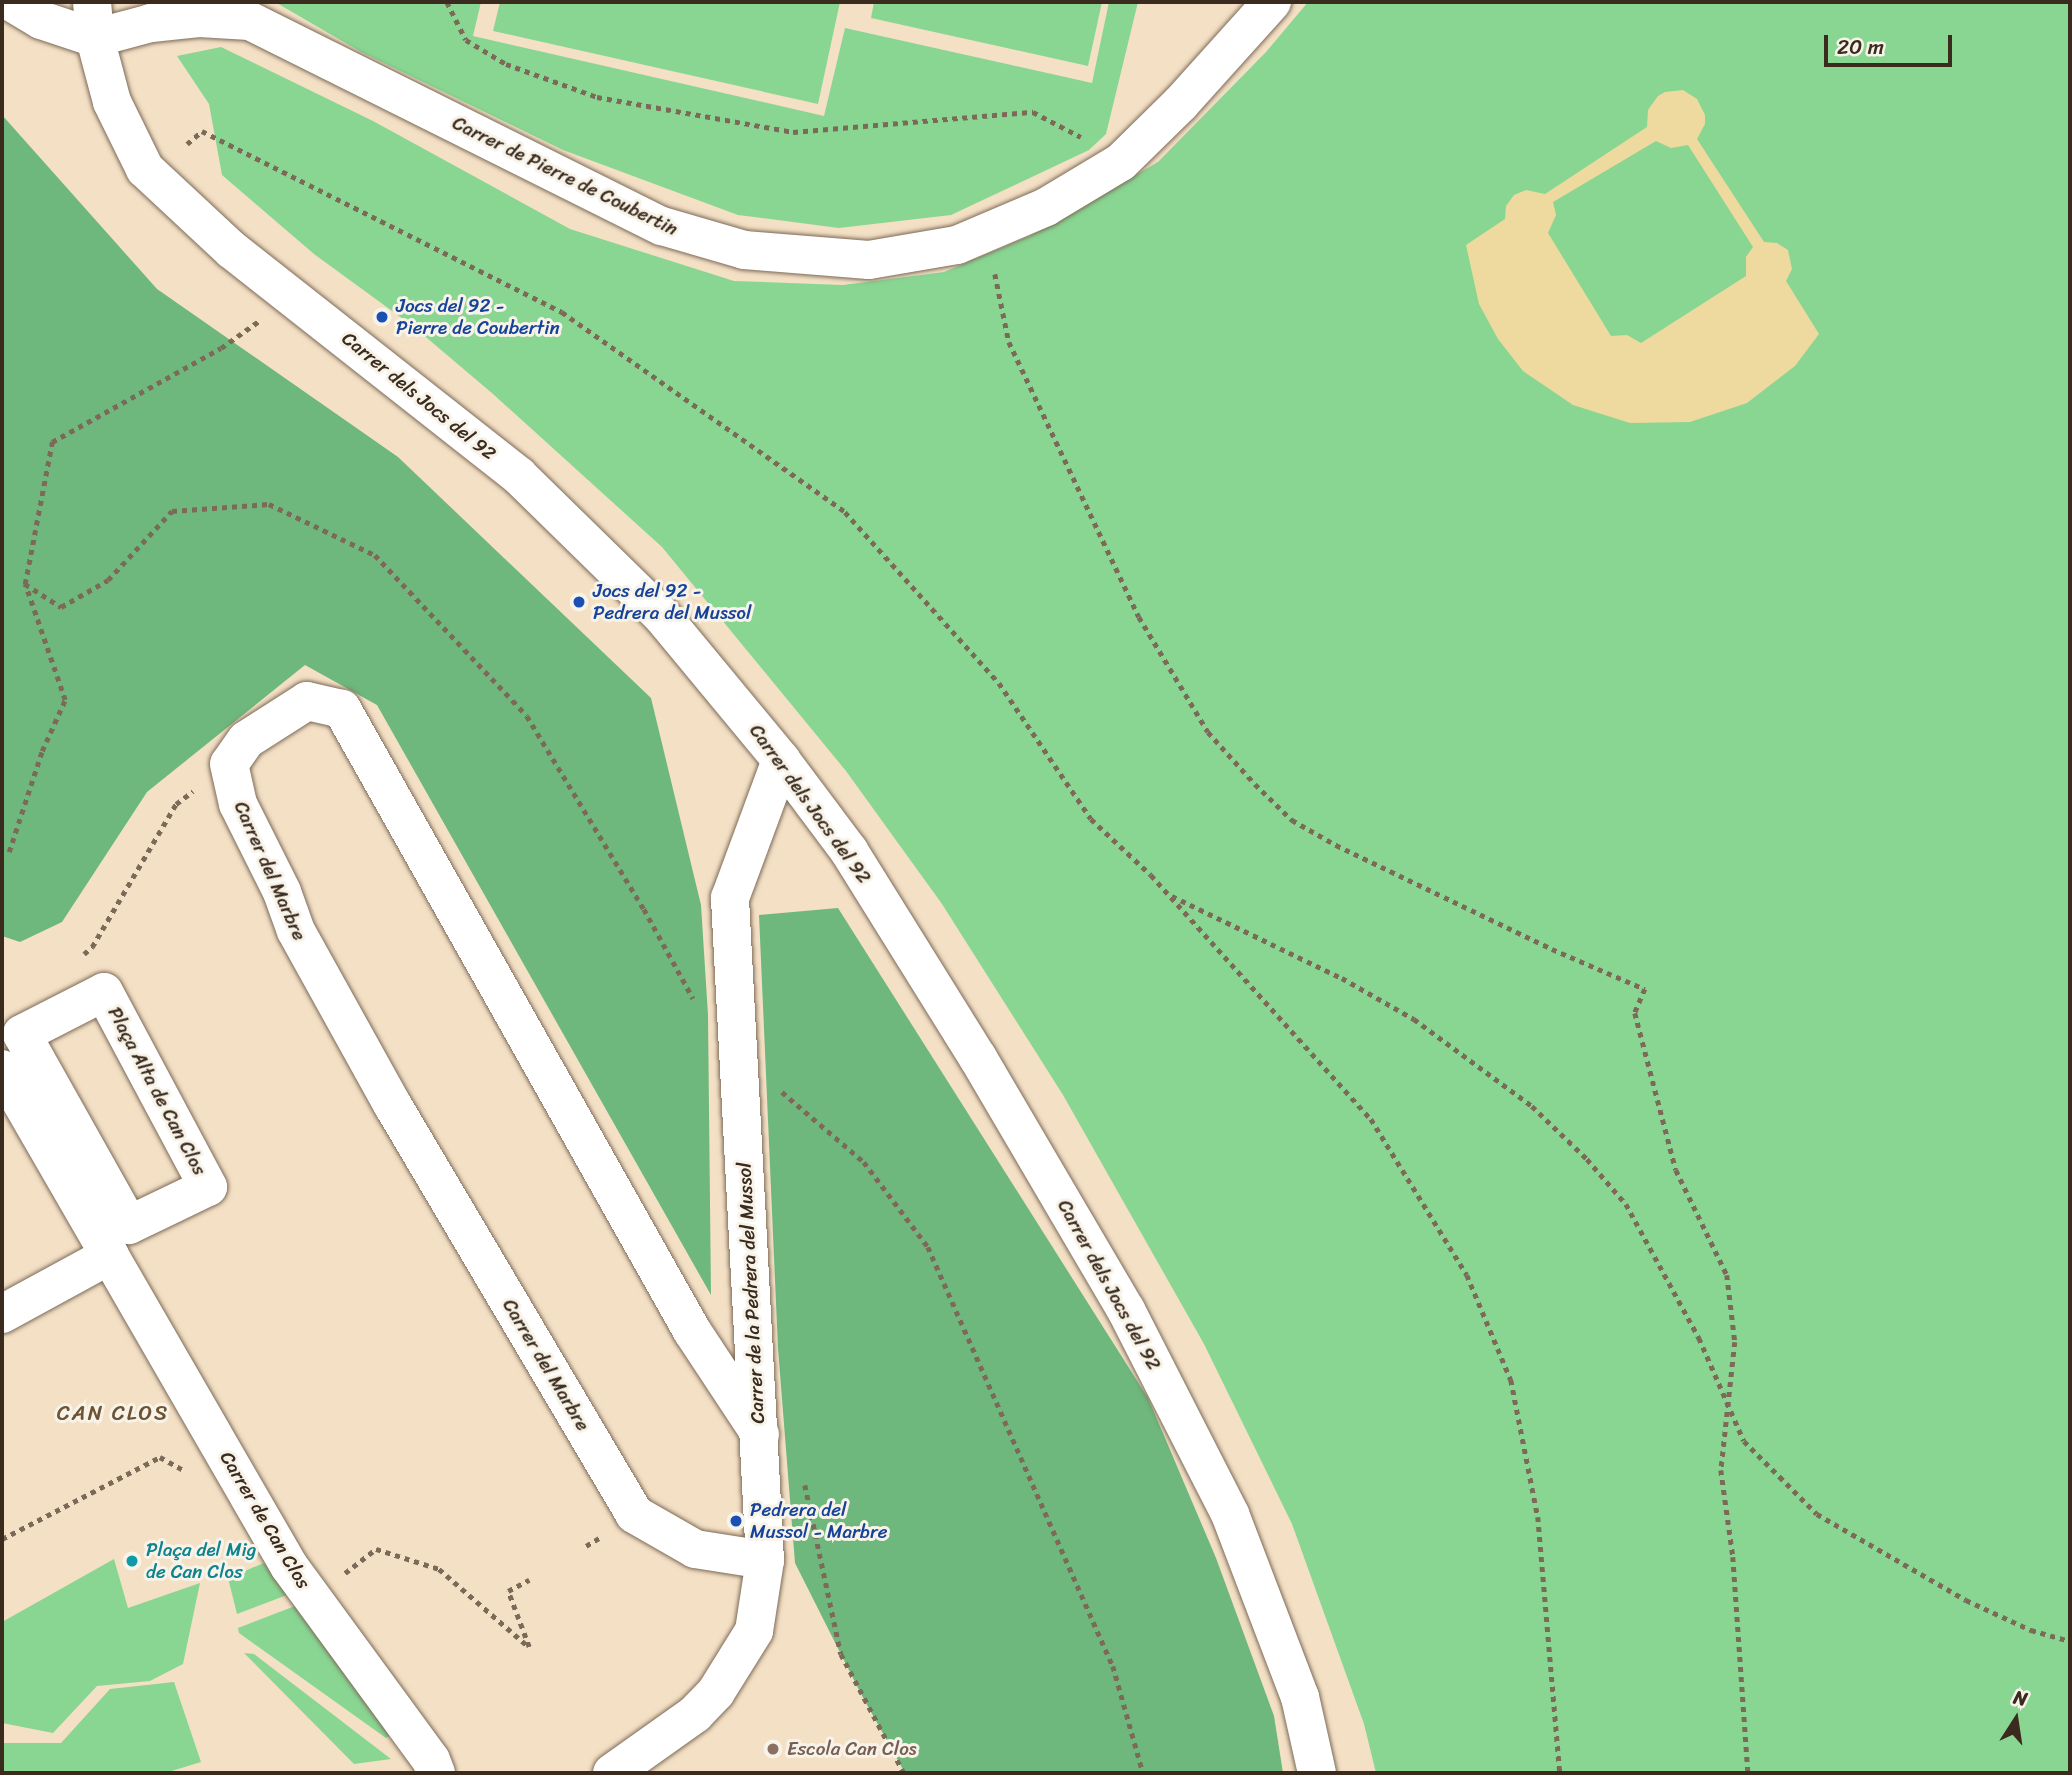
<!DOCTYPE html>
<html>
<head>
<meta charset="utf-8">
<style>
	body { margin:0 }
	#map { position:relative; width:2072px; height:1775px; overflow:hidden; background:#f4e0c5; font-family:Sriracha,sans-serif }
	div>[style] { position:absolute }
	.green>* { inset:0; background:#89d693 }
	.forest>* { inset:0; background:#6eb77d }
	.sand>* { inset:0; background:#eeda9e }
	.path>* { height:4.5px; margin-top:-2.25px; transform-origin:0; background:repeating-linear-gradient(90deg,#7c6a58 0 5px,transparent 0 10px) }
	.roads { filter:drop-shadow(0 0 2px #7c6a58) drop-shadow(0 0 2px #7c6a58) }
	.minor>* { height:38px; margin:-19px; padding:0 19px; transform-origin:19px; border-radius:19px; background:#fff }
	.dots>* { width:19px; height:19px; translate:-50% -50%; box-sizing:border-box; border:4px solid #f7f3e8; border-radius:50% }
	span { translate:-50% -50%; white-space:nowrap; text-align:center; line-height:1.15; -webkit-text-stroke:6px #f7f3e8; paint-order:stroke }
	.street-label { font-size:19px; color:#3b2a1e }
	.transit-label { font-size:19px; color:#164399 }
	.left { translate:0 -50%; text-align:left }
	.culture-label { font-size:19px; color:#0d838f }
	.education-label { font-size:19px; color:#785e54 }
	.neighbourhood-label { font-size:21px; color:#6e5234; letter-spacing:2px }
	.frame { position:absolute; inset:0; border:4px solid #3b2a1e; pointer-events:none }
	.north { position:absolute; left:1981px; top:1684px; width:70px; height:70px; -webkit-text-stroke:5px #f7f3e8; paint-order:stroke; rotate:12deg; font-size:19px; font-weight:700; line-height:28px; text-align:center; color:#3b2a1e }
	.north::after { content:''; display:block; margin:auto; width:24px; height:32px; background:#3b2a1e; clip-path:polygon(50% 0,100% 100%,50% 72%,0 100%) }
	.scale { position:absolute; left:1824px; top:35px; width:128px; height:32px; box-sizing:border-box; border:4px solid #3b2a1e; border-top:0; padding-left:9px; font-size:21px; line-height:24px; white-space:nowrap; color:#3b2a1e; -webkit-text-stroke:5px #f7f3e8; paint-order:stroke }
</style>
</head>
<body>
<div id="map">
	<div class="green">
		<i style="clip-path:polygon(275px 2px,481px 2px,473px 36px,824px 116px,845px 28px,1092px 83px,1109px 2px,1138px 2px,1106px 134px,1089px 150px,951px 215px,839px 228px,738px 215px,563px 150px,361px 52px)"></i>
		<i style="clip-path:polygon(500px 2px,840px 2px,818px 104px,493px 31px)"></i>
		<i style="clip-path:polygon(874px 2px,1102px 2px,1088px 66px,871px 18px)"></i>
		<i style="clip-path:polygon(1308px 2px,2070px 2px,2070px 1773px,1376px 1773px,1364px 1724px,1292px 1524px,1204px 1344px,1063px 1095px,942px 904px,846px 771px,662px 547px,493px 394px,414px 327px,314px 254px,222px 175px,209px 104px,177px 56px,221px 47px,373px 121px,570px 229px,734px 281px,843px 285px,944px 272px,1030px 236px,1158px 162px,1266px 52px)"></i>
		<i style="clip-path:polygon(114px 1559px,128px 1608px,200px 1583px,183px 1664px,150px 1681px,97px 1686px,53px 1733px,2px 1723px,2px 1622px)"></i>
		<i style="clip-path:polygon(264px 1563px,287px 1595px,237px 1614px,228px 1578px)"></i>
		<i style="clip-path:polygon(295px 1606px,390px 1736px,386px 1738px,239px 1633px,238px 1628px)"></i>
		<i style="clip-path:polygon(244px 1653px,254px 1654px,391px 1759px,354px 1764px)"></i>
		<i style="clip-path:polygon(174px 1682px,201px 1762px,165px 1773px,2px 1773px,2px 1743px,61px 1743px,110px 1689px)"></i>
	</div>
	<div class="forest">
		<i style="clip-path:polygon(2px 115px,157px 289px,398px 457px,651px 698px,701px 905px,708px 1015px,711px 1295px,377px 705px,305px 665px,147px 792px,62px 922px,20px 942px,2px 936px)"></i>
		<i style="clip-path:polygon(838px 908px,1148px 1398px,1216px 1558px,1274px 1716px,1283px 1773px,905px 1773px,861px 1694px,795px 1563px,778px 1348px,759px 915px)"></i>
	</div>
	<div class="sand">
		<i style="clip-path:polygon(evenodd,1683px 90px,1697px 99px,1705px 115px,1705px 124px,1697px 139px,1764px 242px,1777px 243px,1788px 250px,1792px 269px,1786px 281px,1819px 334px,1795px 366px,1747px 403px,1690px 422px,1630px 423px,1573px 405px,1523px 371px,1498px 339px,1479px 304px,1466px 245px,1505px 219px,1506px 206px,1514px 195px,1526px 190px,1545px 194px,1647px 127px,1648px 110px,1658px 96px,1665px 92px,1683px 90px,1656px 141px,1671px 148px,1688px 145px,1753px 247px,1746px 257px,1746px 276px,1641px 343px,1627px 335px,1611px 336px,1548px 233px,1556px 215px,1553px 202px,1656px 141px)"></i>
	</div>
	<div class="path">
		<i style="left:447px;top:2px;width:42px;rotate:63.4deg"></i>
		<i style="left:466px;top:40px;width:47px;rotate:31deg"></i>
		<i style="left:506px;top:64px;width:97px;rotate:19.9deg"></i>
		<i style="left:597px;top:97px;width:199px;rotate:10.1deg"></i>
		<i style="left:793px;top:132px;width:241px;rotate:-4.8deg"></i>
		<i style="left:1033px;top:112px;width:54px;rotate:27.5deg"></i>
		<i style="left:187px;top:144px;width:20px;rotate:-41deg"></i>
		<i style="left:202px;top:131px;width:403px;rotate:26.7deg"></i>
		<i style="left:562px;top:312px;width:347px;rotate:35.2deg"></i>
		<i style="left:845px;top:512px;width:230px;rotate:48deg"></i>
		<i style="left:999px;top:683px;width:164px;rotate:55.9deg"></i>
		<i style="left:1091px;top:819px;width:82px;rotate:43deg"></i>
		<i style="left:1151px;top:875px;width:329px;rotate:48deg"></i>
		<i style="left:1371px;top:1119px;width:183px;rotate:58.4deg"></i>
		<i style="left:1467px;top:1275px;width:114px;rotate:67.3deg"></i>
		<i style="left:1511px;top:1380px;width:140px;rotate:78.9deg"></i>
		<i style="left:1538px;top:1517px;width:257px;rotate:85.1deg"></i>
		<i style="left:995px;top:274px;width:69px;rotate:78.4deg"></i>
		<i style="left:1009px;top:342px;width:304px;rotate:64.7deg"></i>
		<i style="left:1139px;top:617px;width:134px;rotate:59deg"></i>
		<i style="left:1208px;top:732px;width:70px;rotate:47.9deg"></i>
		<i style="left:1255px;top:784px;width:52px;rotate:44.2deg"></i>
		<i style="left:1292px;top:820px;width:51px;rotate:29.6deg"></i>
		<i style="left:1336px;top:845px;width:240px;rotate:25.7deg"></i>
		<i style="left:1552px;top:949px;width:101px;rotate:23.3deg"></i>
		<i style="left:1645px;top:989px;width:26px;rotate:113deg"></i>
		<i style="left:1635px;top:1013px;width:162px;rotate:75.4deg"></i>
		<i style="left:1676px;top:1170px;width:117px;rotate:64.1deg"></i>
		<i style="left:1727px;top:1275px;width:67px;rotate:83.2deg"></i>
		<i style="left:1735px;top:1342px;width:129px;rotate:96.2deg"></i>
		<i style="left:1721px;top:1470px;width:88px;rotate:82.1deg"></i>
		<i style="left:1733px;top:1557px;width:217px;rotate:86deg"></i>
		<i style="left:25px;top:584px;width:43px;rotate:32.6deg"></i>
		<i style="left:61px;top:607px;width:54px;rotate:-29.9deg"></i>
		<i style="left:108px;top:580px;width:94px;rotate:-47.2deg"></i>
		<i style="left:172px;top:511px;width:97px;rotate:-4.1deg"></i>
		<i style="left:269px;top:504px;width:118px;rotate:25.7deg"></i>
		<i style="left:375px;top:555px;width:221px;rotate:46.6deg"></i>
		<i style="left:527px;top:716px;width:226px;rotate:58.8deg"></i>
		<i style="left:644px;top:909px;width:102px;rotate:61.2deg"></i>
		<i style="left:9px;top:852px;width:106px;rotate:-71.9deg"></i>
		<i style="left:42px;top:751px;width:56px;rotate:-65.7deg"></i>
		<i style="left:65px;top:700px;width:123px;rotate:-109deg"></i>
		<i style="left:25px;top:584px;width:145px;rotate:-79.2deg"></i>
		<i style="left:52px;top:442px;width:193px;rotate:-29.1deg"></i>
		<i style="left:221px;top:348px;width:47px;rotate:-35.4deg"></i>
		<i style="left:1172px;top:896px;width:189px;rotate:25.8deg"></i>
		<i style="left:1342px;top:978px;width:83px;rotate:29.7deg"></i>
		<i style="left:1414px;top:1019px;width:147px;rotate:36.4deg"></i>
		<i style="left:1532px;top:1106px;width:76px;rotate:43.9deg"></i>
		<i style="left:1587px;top:1159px;width:60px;rotate:49.1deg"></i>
		<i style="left:1626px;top:1204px;width:153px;rotate:61.4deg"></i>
		<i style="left:1699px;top:1338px;width:112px;rotate:66.4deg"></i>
		<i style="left:1744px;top:1441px;width:103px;rotate:45deg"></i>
		<i style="left:1817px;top:1514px;width:172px;rotate:30deg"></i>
		<i style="left:1966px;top:1600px;width:72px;rotate:24.8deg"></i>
		<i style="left:2031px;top:1630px;width:41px;rotate:15.8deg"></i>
		<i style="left:84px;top:954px;width:11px;rotate:-41deg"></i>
		<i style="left:92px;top:947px;width:166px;rotate:-59.6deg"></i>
		<i style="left:176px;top:804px;width:21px;rotate:-37deg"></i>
		<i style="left:782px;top:1092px;width:108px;rotate:40.5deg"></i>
		<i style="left:864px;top:1162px;width:106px;rotate:53deg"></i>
		<i style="left:928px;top:1247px;width:458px;rotate:66.2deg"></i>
		<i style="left:1113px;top:1666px;width:111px;rotate:74.3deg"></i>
		<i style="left:805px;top:1485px;width:173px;rotate:78deg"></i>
		<i style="left:841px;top:1654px;width:135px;rotate:62.1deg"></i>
		<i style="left:2px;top:1539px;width:178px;rotate:-27.4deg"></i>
		<i style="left:160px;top:1457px;width:26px;rotate:29deg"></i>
		<i style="left:586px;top:1546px;width:17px;rotate:-31deg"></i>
		<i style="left:345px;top:1573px;width:39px;rotate:-38deg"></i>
		<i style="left:376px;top:1549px;width:66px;rotate:17.6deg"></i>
		<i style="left:439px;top:1569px;width:119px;rotate:40.9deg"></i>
		<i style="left:529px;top:1647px;width:60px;rotate:-110.6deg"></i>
		<i style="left:508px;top:1591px;width:24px;rotate:-28deg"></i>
	</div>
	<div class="roads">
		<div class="minor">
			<i style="left:11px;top:2px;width:35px;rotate:31deg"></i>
			<i style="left:41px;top:20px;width:57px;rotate:18.4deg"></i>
			<i style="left:92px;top:2px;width:36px;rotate:85deg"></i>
			<i style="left:95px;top:38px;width:66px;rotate:75.1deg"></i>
			<i style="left:112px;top:102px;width:75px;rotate:63.8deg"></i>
			<i style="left:145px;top:169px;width:119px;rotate:43deg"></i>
			<i style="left:232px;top:250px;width:365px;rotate:38.2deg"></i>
			<i style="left:519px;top:476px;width:200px;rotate:44.4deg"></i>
			<i style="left:662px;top:616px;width:187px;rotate:50.4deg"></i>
			<i style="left:781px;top:760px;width:114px;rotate:53.2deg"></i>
			<i style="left:849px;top:851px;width:244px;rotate:58.1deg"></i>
			<i style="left:978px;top:1058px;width:292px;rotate:59.6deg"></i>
			<i style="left:1126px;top:1310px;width:229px;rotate:63deg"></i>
			<i style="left:1230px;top:1514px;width:196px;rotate:69.1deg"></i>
			<i style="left:1300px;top:1697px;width:78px;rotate:77.4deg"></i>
			<i style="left:95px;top:38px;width:58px;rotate:-15deg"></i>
			<i style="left:151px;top:23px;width:48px;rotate:-5.9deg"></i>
			<i style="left:199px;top:18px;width:51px;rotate:3.4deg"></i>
			<i style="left:250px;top:21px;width:460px;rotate:26.5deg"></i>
			<i style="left:662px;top:226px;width:85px;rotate:16.3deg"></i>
			<i style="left:744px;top:250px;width:125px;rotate:4.6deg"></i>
			<i style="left:869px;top:260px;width:89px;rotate:-9.7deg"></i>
			<i style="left:957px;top:245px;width:97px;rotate:-23.1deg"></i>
			<i style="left:1046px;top:207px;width:87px;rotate:-31deg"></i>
			<i style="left:1121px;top:162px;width:84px;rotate:-44.5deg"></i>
			<i style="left:1181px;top:103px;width:136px;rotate:-48deg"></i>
			<i style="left:104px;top:992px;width:221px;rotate:61.9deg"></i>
			<i style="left:208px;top:1187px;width:88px;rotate:154.3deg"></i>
			<i style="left:129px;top:1225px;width:219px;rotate:-119.3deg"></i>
			<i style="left:22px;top:1034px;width:92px;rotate:-27.1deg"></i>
			<i style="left:2px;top:1069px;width:574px;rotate:60deg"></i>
			<i style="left:289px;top:1566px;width:240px;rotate:53.8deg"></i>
			<i style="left:431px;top:1760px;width:14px;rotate:69deg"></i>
			<i style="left:2px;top:1314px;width:123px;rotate:-28.6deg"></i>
			<i style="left:760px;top:1434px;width:123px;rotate:-123.4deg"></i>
			<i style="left:692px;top:1331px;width:714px;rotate:-119.37deg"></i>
			<i style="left:342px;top:709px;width:36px;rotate:-167deg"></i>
			<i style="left:307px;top:701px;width:72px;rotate:147.4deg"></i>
			<i style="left:246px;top:740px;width:29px;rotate:125deg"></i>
			<i style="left:229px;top:764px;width:41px;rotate:77.3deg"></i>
			<i style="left:238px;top:804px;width:98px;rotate:63.4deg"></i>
			<i style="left:282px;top:892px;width:41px;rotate:70.3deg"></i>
			<i style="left:296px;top:931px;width:198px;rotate:61deg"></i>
			<i style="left:392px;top:1104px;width:476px;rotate:59.4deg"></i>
			<i style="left:634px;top:1514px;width:70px;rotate:29.8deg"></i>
			<i style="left:695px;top:1549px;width:71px;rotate:8.9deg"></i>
			<i style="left:612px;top:1773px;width:102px;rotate:-35.4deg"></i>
			<i style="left:695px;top:1714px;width:30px;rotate:-46deg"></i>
			<i style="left:716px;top:1692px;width:72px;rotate:-58.1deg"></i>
			<i style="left:754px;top:1631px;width:72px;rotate:-81.2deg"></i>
			<i style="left:765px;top:1560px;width:663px;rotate:-93.03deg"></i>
			<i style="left:730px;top:898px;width:147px;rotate:-69.7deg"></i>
		</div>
	</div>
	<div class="dots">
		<i style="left:382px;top:317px;background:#1a4fb4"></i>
		<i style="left:579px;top:602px;background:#1a4fb4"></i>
		<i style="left:736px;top:1521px;background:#1a4fb4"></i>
		<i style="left:132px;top:1561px;background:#0f9aa8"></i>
		<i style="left:773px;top:1749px;background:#8d6e63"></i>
	</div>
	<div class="street-label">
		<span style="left:565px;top:176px;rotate:26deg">Carrer de Pierre de Coubertin</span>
		<span style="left:419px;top:396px;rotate:39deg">Carrer dels Jocs del 92</span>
		<span style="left:810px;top:804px;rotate:54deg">Carrer dels Jocs del 92</span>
		<span style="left:270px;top:871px;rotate:66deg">Carrer del Marbre</span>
		<span style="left:157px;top:1091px;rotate:62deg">Plaça Alta de Can Clos</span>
		<span style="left:1109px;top:1285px;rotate:61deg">Carrer dels Jocs del 92</span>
		<span style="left:751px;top:1293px;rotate:-93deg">Carrer de la Pedrera del Mussol</span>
		<span style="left:546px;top:1365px;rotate:59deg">Carrer del Marbre</span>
		<span style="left:265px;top:1520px;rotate:59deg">Carrer de Can Clos</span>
	</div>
	<div class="transit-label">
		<span class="left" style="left:396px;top:317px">Jocs del 92 -<br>Pierre de Coubertin</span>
		<span class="left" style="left:593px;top:602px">Jocs del 92 -<br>Pedrera del Mussol</span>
		<span class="left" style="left:750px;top:1521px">Pedrera del<br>Mussol - Marbre</span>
	</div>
	<div class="culture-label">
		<span class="left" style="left:146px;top:1561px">Plaça del Mig<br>de Can Clos</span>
	</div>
	<div class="education-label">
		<span class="left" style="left:787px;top:1749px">Escola Can Clos</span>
	</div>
	<div class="neighbourhood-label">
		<span style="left:113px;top:1413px">CAN CLOS</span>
	</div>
	<div class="frame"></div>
	<div class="north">N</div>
	<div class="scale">20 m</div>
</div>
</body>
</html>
